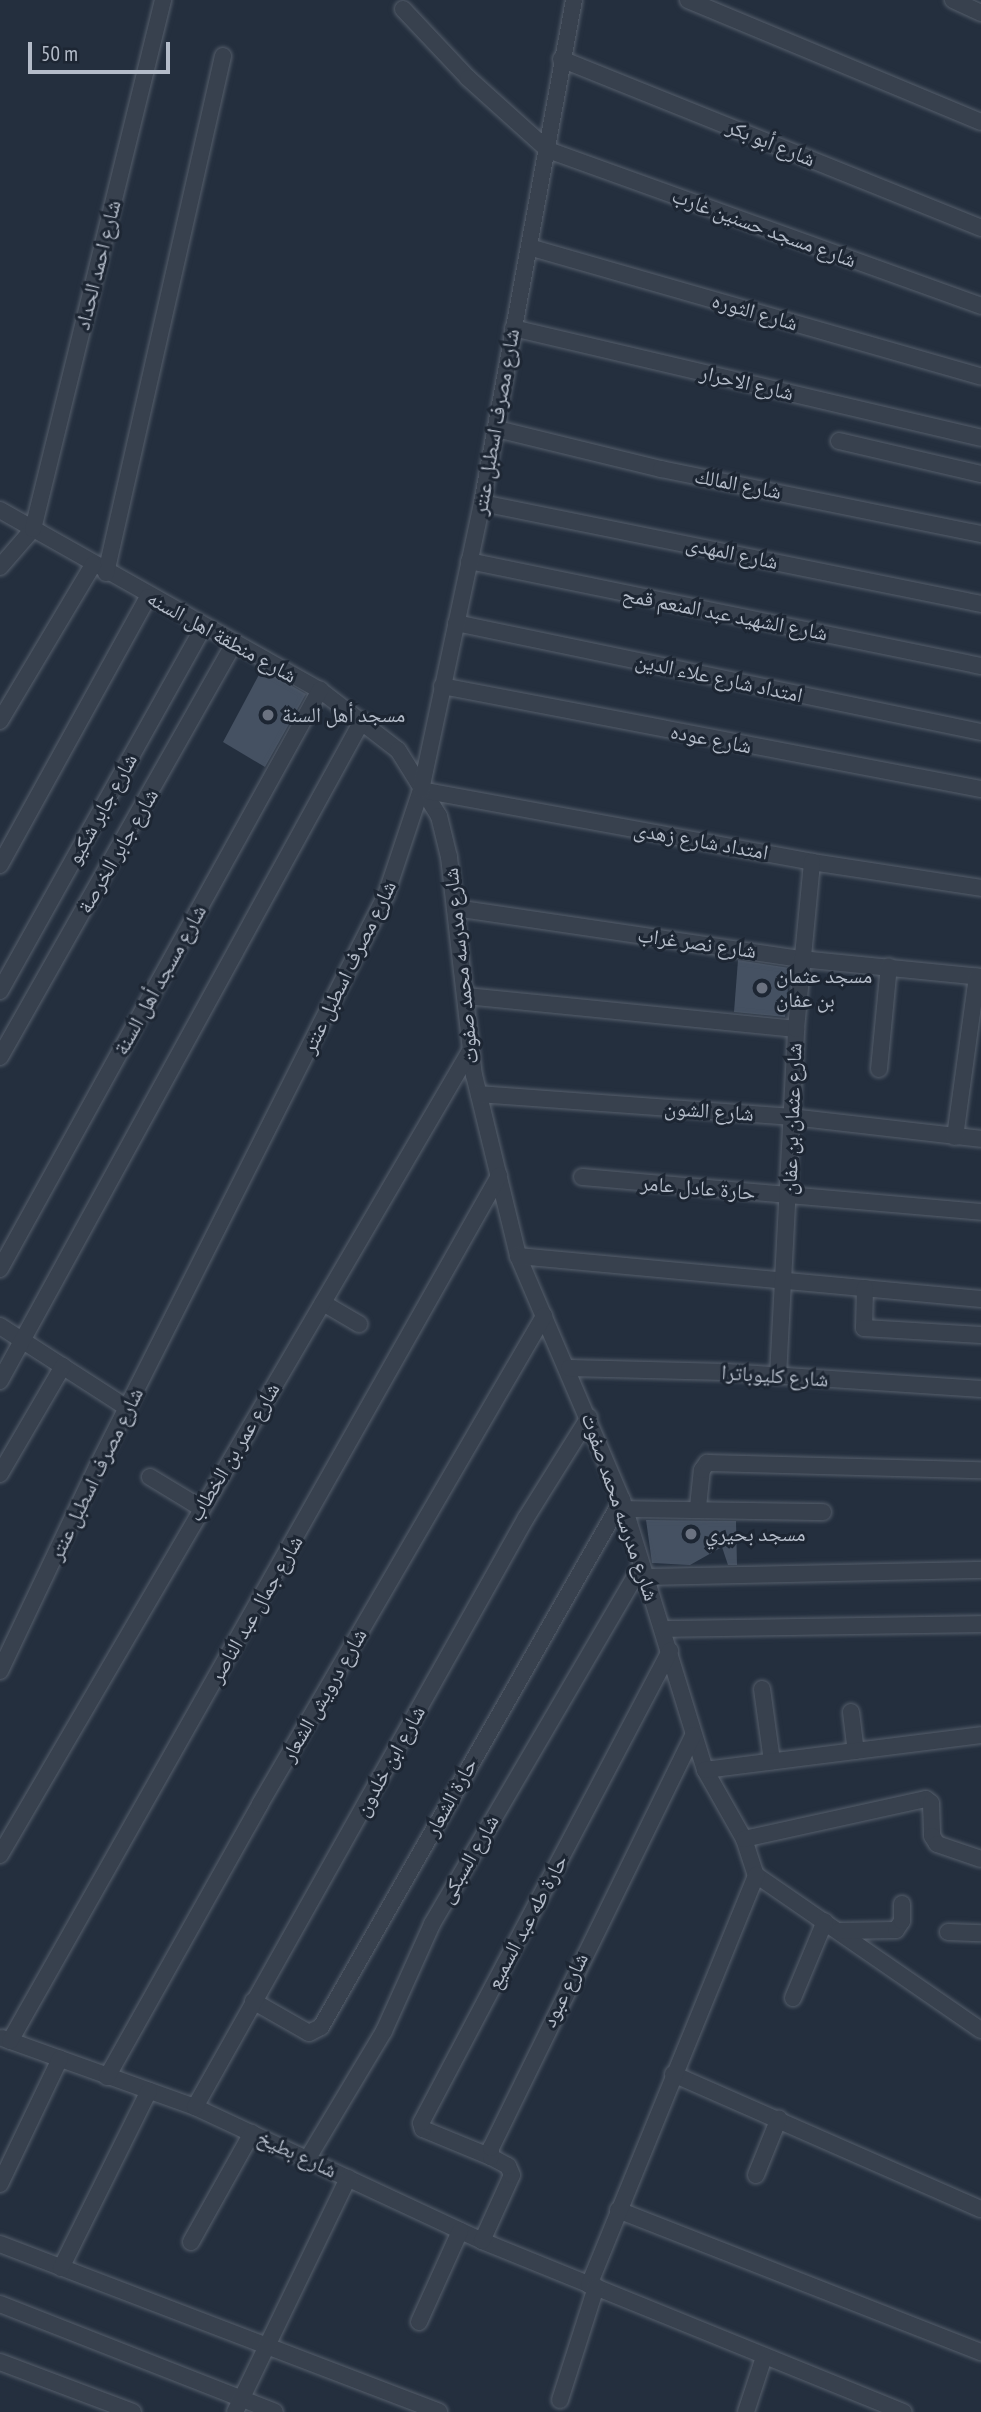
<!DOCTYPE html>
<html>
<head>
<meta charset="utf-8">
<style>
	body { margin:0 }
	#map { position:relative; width:981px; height:2412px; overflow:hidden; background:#242f3e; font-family:"PT Sans Narrow","Noto Naskh Arabic",sans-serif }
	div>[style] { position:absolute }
	.building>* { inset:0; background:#455162 }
	.roads { filter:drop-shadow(0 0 2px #565f6c) drop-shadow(0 0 2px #565f6c) }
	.minor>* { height:16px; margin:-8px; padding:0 8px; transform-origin:8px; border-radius:8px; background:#38414e }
	.dots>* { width:19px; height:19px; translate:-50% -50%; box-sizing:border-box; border:4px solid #1d2633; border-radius:50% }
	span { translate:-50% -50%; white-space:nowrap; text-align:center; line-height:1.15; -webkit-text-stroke:6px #1d2633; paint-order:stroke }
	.street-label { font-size:21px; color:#b4bcc9 }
	.poi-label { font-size:21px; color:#b4bcc9 }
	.left { translate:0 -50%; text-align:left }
	.scale { position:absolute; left:28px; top:42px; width:142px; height:32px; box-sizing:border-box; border:4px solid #b4bcc9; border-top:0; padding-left:9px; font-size:21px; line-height:24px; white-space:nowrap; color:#b4bcc9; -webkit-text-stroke:5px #1d2633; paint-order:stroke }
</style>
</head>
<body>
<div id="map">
	<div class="building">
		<i style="clip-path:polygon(262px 669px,306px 694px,265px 767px,223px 742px)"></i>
		<i style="clip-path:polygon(738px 960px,790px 968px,785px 1017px,734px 1012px)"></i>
		<i style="clip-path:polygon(646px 1520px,736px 1521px,737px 1565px,728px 1565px,722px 1547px,690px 1565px,652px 1563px)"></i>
	</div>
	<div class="roads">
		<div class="minor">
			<i style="left:688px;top:0;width:317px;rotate:22.6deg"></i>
			<i style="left:953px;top:0;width:31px;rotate:25deg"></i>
			<i style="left:403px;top:9px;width:95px;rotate:46.7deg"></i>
			<i style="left:468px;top:78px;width:108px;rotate:42deg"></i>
			<i style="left:548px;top:150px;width:460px;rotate:19.8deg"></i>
			<i style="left:561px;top:59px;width:453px;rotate:21.9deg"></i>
			<i style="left:529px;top:247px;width:470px;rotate:16deg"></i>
			<i style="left:513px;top:328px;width:481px;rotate:13.2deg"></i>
			<i style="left:497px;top:429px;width:169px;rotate:13.7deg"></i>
			<i style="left:661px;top:469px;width:327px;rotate:11.5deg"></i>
			<i style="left:839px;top:441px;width:146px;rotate:13.1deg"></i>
			<i style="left:482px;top:503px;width:509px;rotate:11.44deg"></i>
			<i style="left:0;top:510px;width:367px;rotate:29.4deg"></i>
			<i style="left:320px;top:690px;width:98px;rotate:37.6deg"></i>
			<i style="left:398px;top:750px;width:78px;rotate:58.2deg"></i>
			<i style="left:439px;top:816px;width:42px;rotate:76.3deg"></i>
			<i style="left:449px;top:857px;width:219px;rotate:83.5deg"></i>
			<i style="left:474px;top:1075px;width:186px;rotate:76.3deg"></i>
			<i style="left:518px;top:1256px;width:265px;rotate:66.9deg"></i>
			<i style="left:622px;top:1500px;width:282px;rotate:72.9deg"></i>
			<i style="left:705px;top:1770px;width:79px;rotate:60.5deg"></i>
			<i style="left:744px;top:1839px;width:38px;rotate:72deg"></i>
			<i style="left:756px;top:1875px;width:273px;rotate:34.6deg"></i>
			<i style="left:469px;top:561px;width:523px;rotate:11.59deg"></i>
			<i style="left:0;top:567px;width:50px;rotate:-49deg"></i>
			<i style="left:33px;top:529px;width:545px;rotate:-76.19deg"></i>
			<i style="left:106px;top:573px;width:530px;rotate:-77.25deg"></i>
			<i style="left:456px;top:623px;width:536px;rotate:11.73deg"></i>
			<i style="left:442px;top:686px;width:549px;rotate:10.82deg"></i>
			<i style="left:0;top:721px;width:182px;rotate:-59.2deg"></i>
			<i style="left:421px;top:790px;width:398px;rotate:10.4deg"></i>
			<i style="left:812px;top:862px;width:171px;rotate:8.7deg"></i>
			<i style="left:0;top:865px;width:306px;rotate:-61.1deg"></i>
			<i style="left:455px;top:908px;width:350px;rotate:8.4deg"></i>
			<i style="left:801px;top:959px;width:181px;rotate:5.7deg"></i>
			<i style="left:0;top:991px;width:418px;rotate:-60.8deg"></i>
			<i style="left:466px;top:996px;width:332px;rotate:5.7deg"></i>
			<i style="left:0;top:1057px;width:475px;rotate:-60.5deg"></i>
			<i style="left:879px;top:1069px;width:103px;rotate:-84.5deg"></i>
			<i style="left:479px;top:1094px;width:314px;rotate:4.2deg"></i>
			<i style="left:792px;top:1117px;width:190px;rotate:6.6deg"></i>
			<i style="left:955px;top:1137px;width:162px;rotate:-82.2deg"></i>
			<i style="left:582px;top:1177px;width:401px;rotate:5deg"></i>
			<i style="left:518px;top:1256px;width:465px;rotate:5.3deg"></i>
			<i style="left:0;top:1269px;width:662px;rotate:-61.07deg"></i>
			<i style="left:865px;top:1288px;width:40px;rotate:91.4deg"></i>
			<i style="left:864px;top:1328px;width:117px;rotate:3.4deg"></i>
			<i style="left:323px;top:1303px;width:42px;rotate:30.3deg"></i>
			<i style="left:0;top:1326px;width:151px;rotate:32.8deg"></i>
			<i style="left:569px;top:1368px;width:157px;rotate:1.5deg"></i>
			<i style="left:726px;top:1372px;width:256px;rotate:3.8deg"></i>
			<i style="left:778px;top:1376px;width:347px;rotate:-87deg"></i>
			<i style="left:796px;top:1029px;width:168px;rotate:-84.5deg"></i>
			<i style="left:0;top:1381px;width:753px;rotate:-61.26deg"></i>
			<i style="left:0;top:1474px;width:125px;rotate:-59.7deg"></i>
			<i style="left:150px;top:1477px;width:60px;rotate:31.3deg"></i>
			<i style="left:698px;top:1507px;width:37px;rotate:-84deg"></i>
			<i style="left:702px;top:1470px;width:9px;rotate:-54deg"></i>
			<i style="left:707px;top:1463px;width:274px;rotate:1.5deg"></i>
			<i style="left:624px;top:1509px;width:199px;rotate:0.9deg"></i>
			<i style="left:644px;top:1577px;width:337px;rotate:-1.2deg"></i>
			<i style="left:664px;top:1629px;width:317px;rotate:-0.9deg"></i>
			<i style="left:0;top:1671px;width:226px;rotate:-64.6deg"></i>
			<i style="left:97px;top:1467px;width:641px;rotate:-63.2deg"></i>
			<i style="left:386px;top:895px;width:111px;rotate:-71.6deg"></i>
			<i style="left:421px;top:790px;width:293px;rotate:-78deg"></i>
			<i style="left:482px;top:503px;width:511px;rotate:-79.64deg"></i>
			<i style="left:762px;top:1689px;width:73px;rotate:82.1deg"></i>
			<i style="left:851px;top:1712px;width:39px;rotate:83deg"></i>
			<i style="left:705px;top:1770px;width:278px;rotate:-7.2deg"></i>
			<i style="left:744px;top:1839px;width:186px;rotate:-12.4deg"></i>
			<i style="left:926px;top:1799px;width:6px;rotate:39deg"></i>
			<i style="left:931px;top:1803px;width:33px;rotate:88deg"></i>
			<i style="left:932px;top:1836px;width:9px;rotate:58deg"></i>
			<i style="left:937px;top:1844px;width:46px;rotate:18.8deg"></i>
			<i style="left:0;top:1855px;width:931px;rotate:-59.69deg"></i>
			<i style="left:839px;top:1931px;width:57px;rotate:-1deg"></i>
			<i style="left:896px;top:1930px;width:11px;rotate:-56deg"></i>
			<i style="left:902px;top:1921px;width:17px;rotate:-90deg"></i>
			<i style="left:948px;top:1932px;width:33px;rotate:2deg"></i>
			<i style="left:793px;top:1998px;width:83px;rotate:-67.4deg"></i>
			<i style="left:253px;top:2001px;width:64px;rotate:29.7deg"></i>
			<i style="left:309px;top:2033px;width:13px;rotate:-27deg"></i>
			<i style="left:321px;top:2027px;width:607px;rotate:-60.27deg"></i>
			<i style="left:2px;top:2038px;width:205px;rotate:19.7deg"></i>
			<i style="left:195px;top:2107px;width:317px;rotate:25deg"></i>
			<i style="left:482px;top:2241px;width:455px;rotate:22.1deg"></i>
			<i style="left:10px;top:2041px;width:994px;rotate:-60.52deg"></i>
			<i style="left:673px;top:2074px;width:336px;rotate:23.7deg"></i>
			<i style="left:107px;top:2077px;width:313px;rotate:-60.7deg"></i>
			<i style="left:260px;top:1804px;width:565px;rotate:-59.8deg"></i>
			<i style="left:195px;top:2107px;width:676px;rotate:-60.67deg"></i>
			<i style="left:526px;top:1518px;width:119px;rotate:-58deg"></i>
			<i style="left:491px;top:2157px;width:74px;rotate:-157.6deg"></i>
			<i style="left:423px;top:2129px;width:6px;rotate:-108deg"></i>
			<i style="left:421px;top:2123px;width:534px;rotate:-62.19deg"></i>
			<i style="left:308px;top:2158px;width:148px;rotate:-59.1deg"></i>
			<i style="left:384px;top:2031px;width:117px;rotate:-65.8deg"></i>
			<i style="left:432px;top:1924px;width:415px;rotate:-59.7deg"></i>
			<i style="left:756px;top:2175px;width:61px;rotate:-68deg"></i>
			<i style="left:0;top:2184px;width:139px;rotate:-64.4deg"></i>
			<i style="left:618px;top:2210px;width:390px;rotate:21.4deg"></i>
			<i style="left:482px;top:2241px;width:72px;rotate:-65.6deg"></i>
			<i style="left:512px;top:2175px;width:10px;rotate:-114deg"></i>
			<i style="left:508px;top:2166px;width:19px;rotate:-152deg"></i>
			<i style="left:491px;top:2157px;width:9px;rotate:-90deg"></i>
			<i style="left:491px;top:2148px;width:460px;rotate:-63.9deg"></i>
			<i style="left:191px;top:2242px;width:125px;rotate:-60.8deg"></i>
			<i style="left:0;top:2244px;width:470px;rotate:20.9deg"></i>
			<i style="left:61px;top:2268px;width:198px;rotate:-63.6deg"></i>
			<i style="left:589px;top:2285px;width:443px;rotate:-67.8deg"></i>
			<i style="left:0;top:2304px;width:295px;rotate:21.4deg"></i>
			<i style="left:419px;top:2322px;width:100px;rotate:-65.7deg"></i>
			<i style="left:0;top:2362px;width:142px;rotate:20.6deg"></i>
			<i style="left:560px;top:2400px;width:119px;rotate:-72.3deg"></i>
			<i style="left:235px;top:2412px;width:260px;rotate:-64.2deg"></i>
			<i style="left:746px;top:2412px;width:58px;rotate:-71.9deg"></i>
		</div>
	</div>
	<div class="dots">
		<i style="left:268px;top:715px;background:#6b7280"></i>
		<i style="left:762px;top:988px;background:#6b7280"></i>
		<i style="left:691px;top:1534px;background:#6b7280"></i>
	</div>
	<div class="street-label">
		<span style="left:771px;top:143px;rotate:22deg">شارع أبو بكر</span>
		<span style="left:764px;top:228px;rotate:20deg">شارع مسجد حسنين غارب</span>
		<span style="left:98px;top:265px;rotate:-76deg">شارع احمد الحداد</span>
		<span style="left:755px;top:312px;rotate:16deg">شارع الثوره</span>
		<span style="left:747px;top:383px;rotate:13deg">شارع الاحرار</span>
		<span style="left:496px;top:422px;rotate:-80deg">شارع مصرف اسطبل عنتر</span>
		<span style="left:738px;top:484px;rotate:11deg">شارع المالك</span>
		<span style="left:732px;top:553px;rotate:12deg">شارع المهدى</span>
		<span style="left:725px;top:614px;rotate:11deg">شارع الشهيد عبد المنعم قمح</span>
		<span style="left:222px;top:637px;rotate:29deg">شارع منطقة اهل السنه</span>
		<span style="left:719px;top:678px;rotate:12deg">امتداد شارع علاء الدين</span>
		<span style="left:711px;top:739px;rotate:11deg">شارع عوده</span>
		<span style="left:102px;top:809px;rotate:-61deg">شارع جابر شكيو</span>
		<span style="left:701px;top:841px;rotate:10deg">امتداد شارع زهدى</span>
		<span style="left:118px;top:851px;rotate:-60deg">شارع جابر الخرصة</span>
		<span style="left:697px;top:943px;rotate:8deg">شارع نصر غراب</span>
		<span style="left:461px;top:966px;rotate:-96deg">شارع مدرسه محمد صفوت</span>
		<span style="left:349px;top:967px;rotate:-64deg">شارع مصرف اسطبل عنتر</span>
		<span style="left:160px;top:980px;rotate:-61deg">شارع مسجد أهل السنة</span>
		<span style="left:709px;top:1111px;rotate:4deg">شارع الشون</span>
		<span style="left:792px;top:1119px;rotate:-88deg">شارع عثمان بن عفان</span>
		<span style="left:698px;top:1188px;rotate:5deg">حارة عادل عامر</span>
		<span style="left:775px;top:1376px;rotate:4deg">شارع كليوباترا</span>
		<span style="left:234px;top:1452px;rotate:-59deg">شارع عمر بن الخطاب</span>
		<span style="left:96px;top:1474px;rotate:-64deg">شارع مصرف اسطبل عنتر</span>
		<span style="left:620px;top:1507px;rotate:71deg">شارع مدرسه محمد صفوت</span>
		<span style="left:256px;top:1609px;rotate:-60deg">شارع جمال عبد الناصر</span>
		<span style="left:324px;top:1695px;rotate:-60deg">شارع درويش الشعار</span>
		<span style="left:390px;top:1761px;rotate:-61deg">شارع ابن خلدون</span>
		<span style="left:451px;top:1797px;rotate:-61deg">حارة الشعار</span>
		<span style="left:469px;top:1859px;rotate:-60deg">شارع السبكى</span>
		<span style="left:527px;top:1922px;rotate:-62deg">حارة طه عبد السميع</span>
		<span style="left:565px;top:1990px;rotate:-64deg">شارع عبود</span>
		<span style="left:297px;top:2154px;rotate:25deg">شارع بطيخ</span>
	</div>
	<div class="poi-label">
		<span class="left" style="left:282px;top:715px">مسجد أهل السنة</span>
		<span class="left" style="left:776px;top:988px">مسجد عثمان<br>بن عفان</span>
		<span class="left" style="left:705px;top:1534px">مسجد بحيري</span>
	</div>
	<div class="scale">50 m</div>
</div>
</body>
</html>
